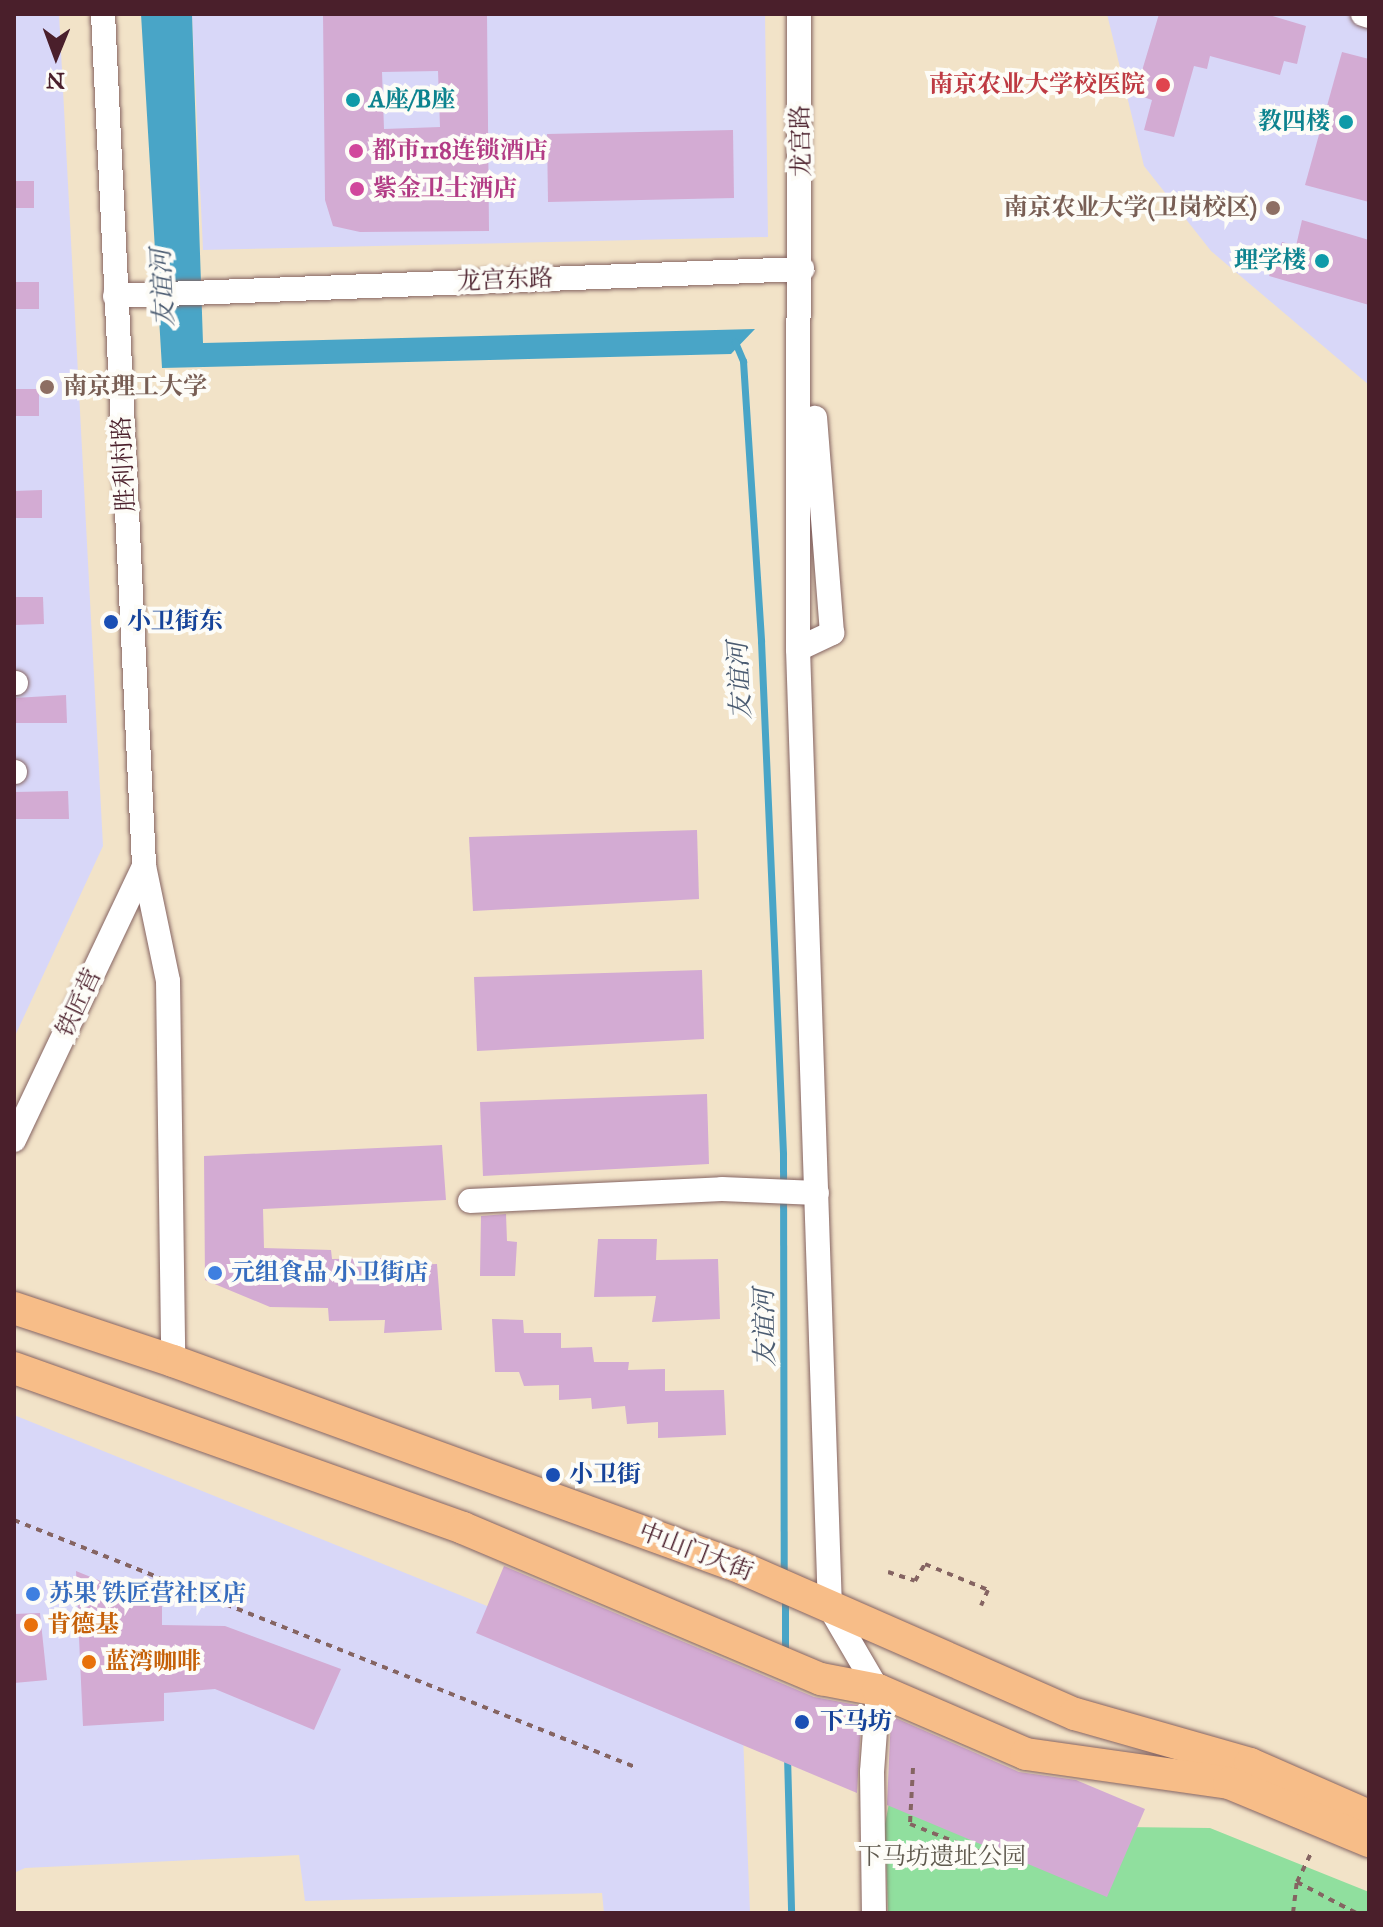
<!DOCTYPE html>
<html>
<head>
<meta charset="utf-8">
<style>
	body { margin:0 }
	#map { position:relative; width:1383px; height:1927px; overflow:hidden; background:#f2e3c8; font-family:"IM FELL Great Primer","Noto Serif SC",serif }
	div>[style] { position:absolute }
	.built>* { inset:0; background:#d8d7f8 }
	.green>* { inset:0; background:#90df9e }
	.water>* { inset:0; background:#49a5c7 }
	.stream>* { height:7px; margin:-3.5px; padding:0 3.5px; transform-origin:3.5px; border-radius:3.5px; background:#49a5c7 }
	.building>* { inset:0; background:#d3abd3 }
	.path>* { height:4px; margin-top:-2px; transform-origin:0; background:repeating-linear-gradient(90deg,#856462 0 6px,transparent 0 12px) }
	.roads { filter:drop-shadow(0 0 2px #856462) drop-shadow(0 0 2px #856462) }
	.minor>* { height:24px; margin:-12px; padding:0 12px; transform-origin:12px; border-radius:12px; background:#fff }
	.major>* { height:32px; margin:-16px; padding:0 16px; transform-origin:16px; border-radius:16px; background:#f7bd88 }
	.dots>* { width:22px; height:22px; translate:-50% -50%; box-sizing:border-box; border:4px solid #fdfcf7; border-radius:50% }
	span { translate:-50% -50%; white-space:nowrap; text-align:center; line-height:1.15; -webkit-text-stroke:8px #fdfcf7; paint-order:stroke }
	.health-label { font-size:24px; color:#be3a42; font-weight:700 }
	.right { translate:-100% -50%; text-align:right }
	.culture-label { font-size:24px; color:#0d838f; font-weight:700 }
	.left { translate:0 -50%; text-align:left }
	.street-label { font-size:24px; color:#4a1f2b }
	.hotel-label { font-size:24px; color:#b23c85; font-weight:700 }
	.education-label { font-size:24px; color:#785e54; font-weight:700 }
	.transit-label { font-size:24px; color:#164399; font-weight:700 }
	.shop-label { font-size:24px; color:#366cbe; font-weight:700 }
	.food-label { font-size:24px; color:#c56008; font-weight:700 }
	.park-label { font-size:24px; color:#5f594e }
	.water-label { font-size:26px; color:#4a5b71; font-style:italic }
	.frame { position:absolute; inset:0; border:16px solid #4a1f2b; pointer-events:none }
	.north { position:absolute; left:16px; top:16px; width:80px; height:80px; -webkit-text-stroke:6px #fdfcf7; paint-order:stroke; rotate:181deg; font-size:22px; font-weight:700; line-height:32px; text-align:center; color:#4a1f2b }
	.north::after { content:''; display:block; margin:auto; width:28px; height:36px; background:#4a1f2b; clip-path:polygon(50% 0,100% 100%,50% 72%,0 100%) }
</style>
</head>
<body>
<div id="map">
	<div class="built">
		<i style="clip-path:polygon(14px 14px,59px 14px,103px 846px,14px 1038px)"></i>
		<i style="clip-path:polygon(192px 14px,765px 14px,768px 237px,203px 250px)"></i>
		<i style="clip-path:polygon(1107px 14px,1369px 14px,1369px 385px,1211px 251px,1144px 166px)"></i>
		<i style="clip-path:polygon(14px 1415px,742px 1709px,750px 1913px,604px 1913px,602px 1893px,305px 1901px,299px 1855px,25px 1868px,14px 1873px)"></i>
	</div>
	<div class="green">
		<i style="clip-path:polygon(894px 1777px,1035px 1826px,1210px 1828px,1369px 1892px,1369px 1913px,888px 1913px,885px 1824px)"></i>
	</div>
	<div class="water">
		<i style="clip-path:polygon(141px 14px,192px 14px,203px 343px,755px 329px,731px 354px,162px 368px)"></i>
	</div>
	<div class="stream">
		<i style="left:735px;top:342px;width:21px;rotate:67deg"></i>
		<i style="left:743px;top:361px;width:281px;rotate:86.3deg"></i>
		<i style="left:761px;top:641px;width:513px;rotate:87.54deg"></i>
		<i style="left:783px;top:1154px;width:421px;rotate:89.9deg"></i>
		<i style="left:785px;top:1595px;width:60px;rotate:90deg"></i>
		<i style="left:787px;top:1755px;width:158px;rotate:88.5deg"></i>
	</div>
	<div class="building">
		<i style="clip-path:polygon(evenodd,323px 14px,487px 14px,489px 231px,360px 232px,333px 226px,325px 200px,323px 14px,438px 71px,440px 127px,384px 129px,382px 72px,438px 71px)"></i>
		<i style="clip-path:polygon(1159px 14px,1266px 14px,1306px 26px,1297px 64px,1284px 61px,1280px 75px,1210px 56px,1207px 69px,1194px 66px,1174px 137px,1144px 130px,1152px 100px,1135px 94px)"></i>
		<i style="clip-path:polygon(1342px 52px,1369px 59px,1369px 202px,1305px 185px)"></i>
		<i style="clip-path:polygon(733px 130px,734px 198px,548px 202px,547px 134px)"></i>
		<i style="clip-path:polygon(14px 181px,34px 181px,34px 208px,14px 208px)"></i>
		<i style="clip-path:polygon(1302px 220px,1369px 240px,1369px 305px,1269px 276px,1282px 242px,1296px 246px)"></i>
		<i style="clip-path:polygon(14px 282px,39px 282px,39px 309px,14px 309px)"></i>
		<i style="clip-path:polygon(14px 389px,39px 389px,39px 416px,14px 416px)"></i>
		<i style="clip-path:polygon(42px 490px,42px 518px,14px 518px,14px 491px)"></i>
		<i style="clip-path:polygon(14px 597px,43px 597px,44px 624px,14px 625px)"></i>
		<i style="clip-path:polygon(66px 695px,67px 723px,14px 723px,14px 698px)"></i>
		<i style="clip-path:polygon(68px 791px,69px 819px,14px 819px,14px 792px)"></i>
		<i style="clip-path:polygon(697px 830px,699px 899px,473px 911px,469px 837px)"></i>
		<i style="clip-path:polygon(702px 970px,704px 1039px,477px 1051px,474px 977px)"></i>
		<i style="clip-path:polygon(707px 1094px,709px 1164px,483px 1176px,480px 1102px)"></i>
		<i style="clip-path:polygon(442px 1145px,446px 1200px,263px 1209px,264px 1248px,331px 1250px,332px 1259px,382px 1258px,383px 1266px,437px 1264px,442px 1330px,384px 1333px,385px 1320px,329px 1321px,328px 1308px,270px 1307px,205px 1280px,204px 1156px)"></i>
		<i style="clip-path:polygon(506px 1214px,507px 1241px,517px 1242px,515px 1276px,480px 1276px,481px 1216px)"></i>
		<i style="clip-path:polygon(598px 1239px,657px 1239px,656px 1260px,718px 1259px,720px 1319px,652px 1322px,656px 1296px,594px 1297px)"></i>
		<i style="clip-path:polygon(492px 1319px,523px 1320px,524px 1333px,561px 1333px,561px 1348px,592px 1347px,594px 1362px,629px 1362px,628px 1370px,665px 1369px,665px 1391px,724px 1390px,726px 1435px,658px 1438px,658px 1422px,627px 1424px,625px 1406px,592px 1409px,591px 1398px,559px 1400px,559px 1385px,524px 1386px,519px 1372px,495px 1372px)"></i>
		<i style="clip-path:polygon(504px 1566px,814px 1697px,862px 1706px,857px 1793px,476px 1633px)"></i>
		<i style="clip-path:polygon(76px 1571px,162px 1606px,162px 1625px,225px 1626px,341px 1669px,314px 1730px,215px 1689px,164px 1693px,164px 1721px,83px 1726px)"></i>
		<i style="clip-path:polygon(40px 1613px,47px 1680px,14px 1683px,14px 1614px)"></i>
		<i style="clip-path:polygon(891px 1716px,1019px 1772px,1076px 1780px,1145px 1809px,1107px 1897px,887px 1805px)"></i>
	</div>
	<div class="path">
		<i style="left:14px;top:1520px;width:668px;rotate:21.69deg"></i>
		<i style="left:888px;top:1572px;width:28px;rotate:18deg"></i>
		<i style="left:915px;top:1581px;width:20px;rotate:-60deg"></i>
		<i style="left:925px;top:1564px;width:68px;rotate:22.4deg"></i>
		<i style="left:988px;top:1590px;width:17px;rotate:114deg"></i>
		<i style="left:913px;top:1768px;width:56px;rotate:93.1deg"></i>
		<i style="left:910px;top:1824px;width:79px;rotate:21.7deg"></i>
		<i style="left:983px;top:1853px;width:13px;rotate:122deg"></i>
		<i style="left:976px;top:1864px;width:23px;rotate:-155deg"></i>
		<i style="left:1297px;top:1882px;width:67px;rotate:27.7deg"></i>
		<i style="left:1293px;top:1913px;width:31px;rotate:-83deg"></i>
		<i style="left:1297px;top:1882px;width:32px;rotate:-64deg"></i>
	</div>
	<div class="roads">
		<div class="minor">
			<i style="left:103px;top:14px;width:853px;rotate:87.24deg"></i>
			<i style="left:144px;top:866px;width:117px;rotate:78.2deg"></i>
			<i style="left:168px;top:981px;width:380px;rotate:89.2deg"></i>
			<i style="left:799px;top:14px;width:635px;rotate:90.09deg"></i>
			<i style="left:798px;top:649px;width:960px;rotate:88.09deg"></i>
			<i style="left:830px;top:1608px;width:95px;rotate:59.7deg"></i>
			<i style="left:878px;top:1690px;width:82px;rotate:94.2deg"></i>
			<i style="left:872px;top:1772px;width:141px;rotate:89.2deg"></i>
			<i style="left:1363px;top:14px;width:6px;rotate:18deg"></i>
			<i style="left:115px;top:296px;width:688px;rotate:-2.25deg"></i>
			<i style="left:798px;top:649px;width:38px;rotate:-25deg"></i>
			<i style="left:832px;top:633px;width:216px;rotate:-94.5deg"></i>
			<i style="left:14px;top:683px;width:2px"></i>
			<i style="left:14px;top:772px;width:1px"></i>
			<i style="left:14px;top:1140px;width:303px;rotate:-64.6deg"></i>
			<i style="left:470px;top:1201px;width:252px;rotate:-2.7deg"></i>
			<i style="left:722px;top:1189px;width:95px;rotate:2.4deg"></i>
		</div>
		<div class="major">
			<i style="left:14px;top:1308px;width:168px;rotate:18.4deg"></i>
			<i style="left:173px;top:1361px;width:605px;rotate:19.99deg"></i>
			<i style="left:742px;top:1568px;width:364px;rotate:23.7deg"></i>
			<i style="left:1075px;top:1714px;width:182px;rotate:15.9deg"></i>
			<i style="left:1250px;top:1764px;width:130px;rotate:23.6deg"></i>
			<i style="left:14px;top:1368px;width:477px;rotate:19.6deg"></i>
			<i style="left:463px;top:1528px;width:389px;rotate:22.9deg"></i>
			<i style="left:821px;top:1679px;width:58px;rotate:10.9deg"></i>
			<i style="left:878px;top:1690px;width:161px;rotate:23.4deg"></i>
			<i style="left:1026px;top:1754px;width:205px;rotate:8.1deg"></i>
			<i style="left:1229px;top:1783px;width:152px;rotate:22.5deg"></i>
		</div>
	</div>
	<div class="dots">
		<i style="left:1163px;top:85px;background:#e0444e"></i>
		<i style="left:353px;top:100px;background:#0f9aa8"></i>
		<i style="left:1346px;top:122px;background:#0f9aa8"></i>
		<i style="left:356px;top:151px;background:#d1479c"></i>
		<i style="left:357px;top:189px;background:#d1479c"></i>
		<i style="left:1273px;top:208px;background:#8d6e63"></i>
		<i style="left:1322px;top:261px;background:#0f9aa8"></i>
		<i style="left:47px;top:387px;background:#8d6e63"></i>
		<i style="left:111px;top:622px;background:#1a4fb4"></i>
		<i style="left:215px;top:1273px;background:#3f7fe0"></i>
		<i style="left:553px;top:1475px;background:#1a4fb4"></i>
		<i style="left:33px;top:1594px;background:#3f7fe0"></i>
		<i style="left:31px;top:1625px;background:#e8710a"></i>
		<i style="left:89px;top:1662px;background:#e8710a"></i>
		<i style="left:802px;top:1722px;background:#1a4fb4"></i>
	</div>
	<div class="health-label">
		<span class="right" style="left:1145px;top:85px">南京农业大学校医院</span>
	</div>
	<div class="culture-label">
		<span class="left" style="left:369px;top:100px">A座/B座</span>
		<span class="right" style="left:1330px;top:122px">教四楼</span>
		<span class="right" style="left:1306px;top:261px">理学楼</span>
	</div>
	<div class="street-label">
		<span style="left:801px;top:141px;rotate:-91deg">龙宫路</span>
		<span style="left:505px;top:280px;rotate:-2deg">龙宫东路</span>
		<span style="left:124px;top:464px;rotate:-93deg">胜利村路</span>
		<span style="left:79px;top:1003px;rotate:-65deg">铁匠营</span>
		<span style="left:696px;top:1552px;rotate:21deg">中山门大街</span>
	</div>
	<div class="hotel-label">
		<span class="left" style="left:372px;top:151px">都市118连锁酒店</span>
		<span class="left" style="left:373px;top:189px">紫金卫士酒店</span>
	</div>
	<div class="education-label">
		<span class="right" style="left:1257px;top:208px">南京农业大学(卫岗校区)</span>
		<span class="left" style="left:63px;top:387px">南京理工大学</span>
	</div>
	<div class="transit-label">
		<span class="left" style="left:127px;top:622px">小卫街东</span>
		<span class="left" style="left:569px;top:1475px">小卫街</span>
		<span class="left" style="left:820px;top:1722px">下马坊</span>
	</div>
	<div class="shop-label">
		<span class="left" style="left:231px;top:1273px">元组食品 小卫街店</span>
		<span class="left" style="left:49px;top:1594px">苏果 铁匠营社区店</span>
	</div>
	<div class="food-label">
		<span class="left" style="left:47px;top:1625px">肯德基</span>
		<span class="left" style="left:105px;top:1662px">蓝湾咖啡</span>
	</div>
	<div class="park-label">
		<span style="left:942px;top:1857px">下马坊遗址公园</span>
	</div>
	<div class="water-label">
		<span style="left:163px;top:288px;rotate:-93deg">友谊河</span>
		<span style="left:740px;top:681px;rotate:-93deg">友谊河</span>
		<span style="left:765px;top:1328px;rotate:-91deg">友谊河</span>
	</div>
	<div class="frame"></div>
	<div class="north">N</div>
</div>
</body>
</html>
